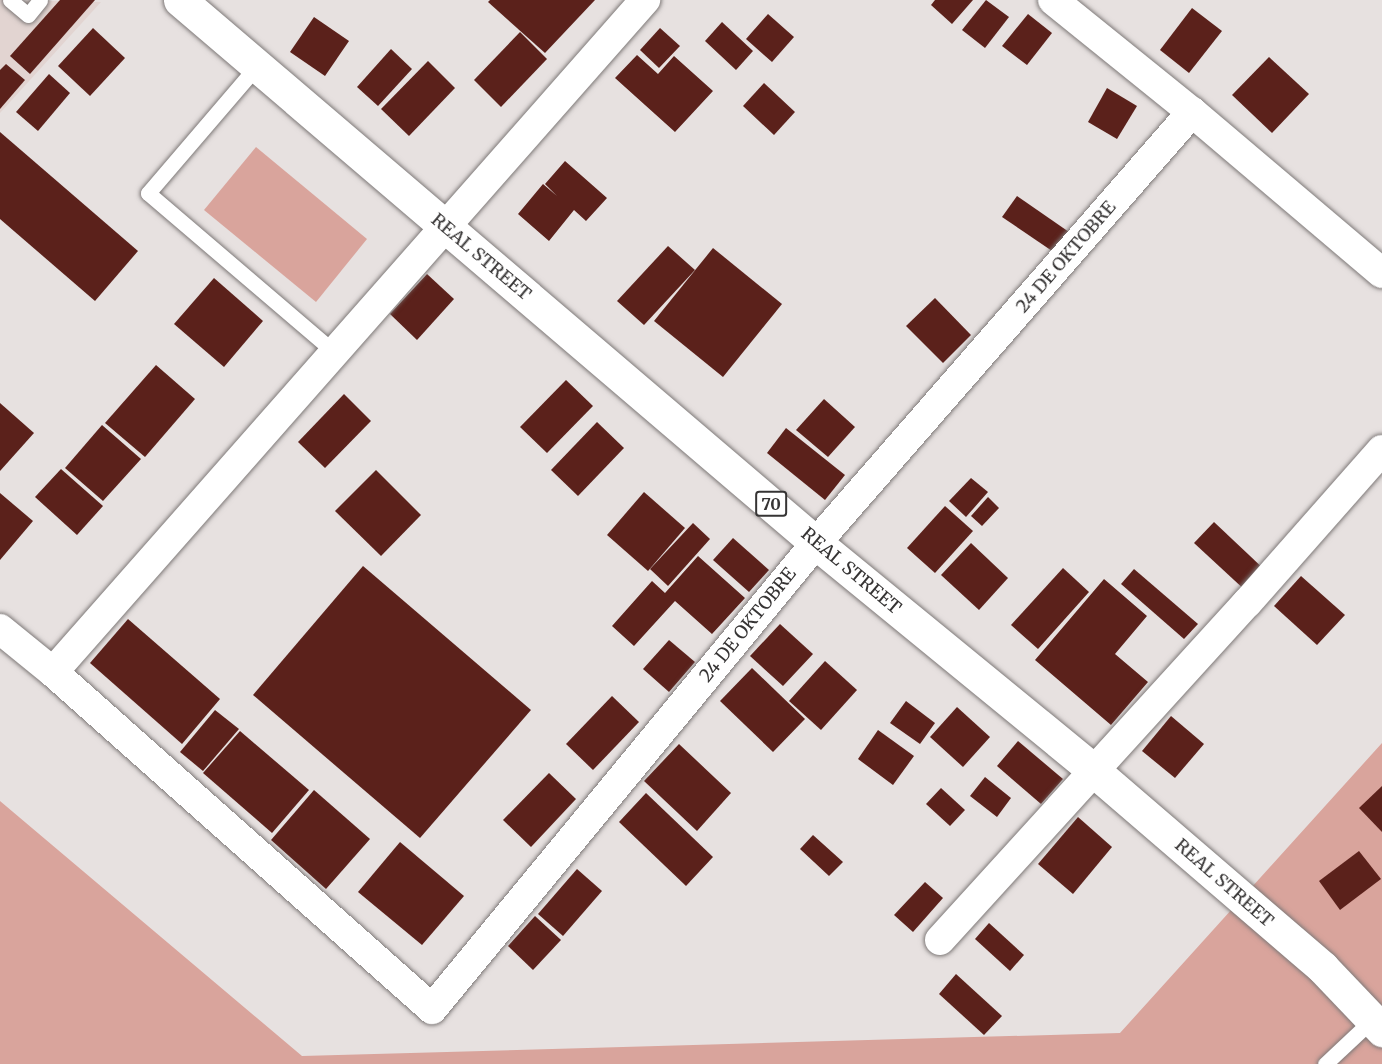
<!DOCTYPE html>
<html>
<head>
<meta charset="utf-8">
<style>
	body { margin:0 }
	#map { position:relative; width:1382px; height:1064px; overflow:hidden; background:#e7e1e0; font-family:Merriweather,serif }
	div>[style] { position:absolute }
	.built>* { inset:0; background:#e2d4d1 }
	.green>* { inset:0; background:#d9a49c }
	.building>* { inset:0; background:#5b211b }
	.roads { filter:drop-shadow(0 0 2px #7e7978) drop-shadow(0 0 2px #7e7978) }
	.service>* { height:15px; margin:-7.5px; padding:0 7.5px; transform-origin:7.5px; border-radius:7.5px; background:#fff }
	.minor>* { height:30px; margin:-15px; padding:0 15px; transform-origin:15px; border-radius:15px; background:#fff }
	.trunk>* { height:33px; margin:-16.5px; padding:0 16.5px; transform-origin:16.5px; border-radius:16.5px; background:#fff }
	span { translate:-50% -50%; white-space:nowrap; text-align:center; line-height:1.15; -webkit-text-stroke:6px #fff; paint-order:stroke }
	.shield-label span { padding:2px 4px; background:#fff; border:2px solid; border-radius:4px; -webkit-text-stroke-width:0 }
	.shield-label { font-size:16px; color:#363434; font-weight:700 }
	.street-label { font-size:18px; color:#363434 }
</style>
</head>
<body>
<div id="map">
	<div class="built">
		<i style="clip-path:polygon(0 0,101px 2px,0 113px)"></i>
	</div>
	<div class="green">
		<i style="clip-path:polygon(256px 147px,367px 239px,316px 302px,204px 210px)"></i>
		<i style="clip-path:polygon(1382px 743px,1382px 1064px,0 1064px,0 801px,302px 1056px,1120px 1033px)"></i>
	</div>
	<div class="building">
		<i style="clip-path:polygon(60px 0,95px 0,30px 74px,10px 56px)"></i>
		<i style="clip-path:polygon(490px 0,595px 0,545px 53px,488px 2px)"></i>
		<i style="clip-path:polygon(935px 0,973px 0,952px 24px,931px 5px)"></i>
		<i style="clip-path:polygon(986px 0,1009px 17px,985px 48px,962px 30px)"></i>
		<i style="clip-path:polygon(1192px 8px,1222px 31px,1189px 73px,1160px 50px)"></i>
		<i style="clip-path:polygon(768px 14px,794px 37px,772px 62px,746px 39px)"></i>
		<i style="clip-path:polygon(1028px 14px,1052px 33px,1027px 65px,1002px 46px)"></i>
		<i style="clip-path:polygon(314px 17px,349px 41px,325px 76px,290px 52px)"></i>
		<i style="clip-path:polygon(722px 22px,753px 51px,736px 70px,705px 41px)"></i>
		<i style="clip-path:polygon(93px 28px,125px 58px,90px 96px,58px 66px)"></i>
		<i style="clip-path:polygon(660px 28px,680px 46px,659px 68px,640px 50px)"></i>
		<i style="clip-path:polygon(520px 32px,547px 59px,501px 107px,474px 80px)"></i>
		<i style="clip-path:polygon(391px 49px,412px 69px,378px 106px,357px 87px)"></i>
		<i style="clip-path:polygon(637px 55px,658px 74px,674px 56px,713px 91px,675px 132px,615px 78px)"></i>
		<i style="clip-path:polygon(1269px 57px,1309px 94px,1272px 133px,1232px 95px)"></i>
		<i style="clip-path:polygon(428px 61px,455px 88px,409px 136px,381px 109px)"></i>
		<i style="clip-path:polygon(6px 64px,25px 80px,0 109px,0 70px)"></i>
		<i style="clip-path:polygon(49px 74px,70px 93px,38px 131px,16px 112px)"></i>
		<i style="clip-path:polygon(764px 83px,795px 112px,774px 135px,743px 106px)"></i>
		<i style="clip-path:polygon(1107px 88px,1137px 106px,1117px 139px,1088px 122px)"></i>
		<i style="clip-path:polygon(0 132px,138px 251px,95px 301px,0 219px)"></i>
		<i style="clip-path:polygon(565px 161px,607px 198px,586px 221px,574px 210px,549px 241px,518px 214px,543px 184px,557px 196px,545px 184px)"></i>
		<i style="clip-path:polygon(1017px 196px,1069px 232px,1055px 253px,1002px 217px)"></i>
		<i style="clip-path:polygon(668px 246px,695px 270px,644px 325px,617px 301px)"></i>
		<i style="clip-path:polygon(713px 248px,782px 304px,723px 377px,654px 321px)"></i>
		<i style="clip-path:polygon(427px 274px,454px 299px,417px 340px,390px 314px)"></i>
		<i style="clip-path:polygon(214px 278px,263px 321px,224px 367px,174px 324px)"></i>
		<i style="clip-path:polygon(935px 298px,971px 335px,943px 363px,906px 326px)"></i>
		<i style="clip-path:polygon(156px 365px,195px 399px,145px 457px,105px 423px)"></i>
		<i style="clip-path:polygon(566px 380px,593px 406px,547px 453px,520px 427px)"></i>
		<i style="clip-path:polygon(344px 394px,371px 421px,325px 468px,298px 442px)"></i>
		<i style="clip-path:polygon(824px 399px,855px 427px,828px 457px,796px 430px)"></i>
		<i style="clip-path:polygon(0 403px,34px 433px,0 471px)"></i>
		<i style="clip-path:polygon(597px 422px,624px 448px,578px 496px,551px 470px)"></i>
		<i style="clip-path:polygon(102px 425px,141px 459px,103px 501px,65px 468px)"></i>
		<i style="clip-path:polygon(786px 428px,845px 475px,825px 500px,767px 453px)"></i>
		<i style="clip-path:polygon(61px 469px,103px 506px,77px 535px,35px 497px)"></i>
		<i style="clip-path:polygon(376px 470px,421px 515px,381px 556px,335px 511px)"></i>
		<i style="clip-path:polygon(971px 478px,988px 492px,966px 517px,949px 501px)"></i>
		<i style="clip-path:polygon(644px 492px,685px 528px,648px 571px,607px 535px)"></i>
		<i style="clip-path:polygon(0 493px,33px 521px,0 560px)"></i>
		<i style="clip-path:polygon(988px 497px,999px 508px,982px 526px,971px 516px)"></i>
		<i style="clip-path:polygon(945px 506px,973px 531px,935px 573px,907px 548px)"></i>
		<i style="clip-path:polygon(1214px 522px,1267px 572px,1247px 592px,1194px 543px)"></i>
		<i style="clip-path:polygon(693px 523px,710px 539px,668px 586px,650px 569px)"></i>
		<i style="clip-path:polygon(733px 538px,769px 570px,749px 592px,713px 560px)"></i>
		<i style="clip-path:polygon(971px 543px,1008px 578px,979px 610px,941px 575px)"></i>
		<i style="clip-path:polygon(698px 556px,745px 598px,712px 634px,675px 601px,634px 646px,612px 626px,652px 581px,665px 593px)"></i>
		<i style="clip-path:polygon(363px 566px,531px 710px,420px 838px,253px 695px)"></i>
		<i style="clip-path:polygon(1063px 568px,1089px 592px,1038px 649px,1011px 625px)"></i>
		<i style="clip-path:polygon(1134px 569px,1198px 624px,1184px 639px,1121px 584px)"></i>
		<i style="clip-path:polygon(1301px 576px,1345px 615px,1317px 645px,1274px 606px)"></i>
		<i style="clip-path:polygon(1104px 579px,1147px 616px,1115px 654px,1148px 682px,1111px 725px,1035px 660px)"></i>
		<i style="clip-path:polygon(128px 619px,220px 699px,182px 744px,90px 663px)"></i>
		<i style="clip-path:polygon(780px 624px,813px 654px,783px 686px,750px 656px)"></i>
		<i style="clip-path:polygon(669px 640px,695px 662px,669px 692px,643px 669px)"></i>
		<i style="clip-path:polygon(825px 661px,857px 690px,821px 730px,789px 701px)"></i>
		<i style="clip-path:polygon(752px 668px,805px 719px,773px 752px,720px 701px)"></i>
		<i style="clip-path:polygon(612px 696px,639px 722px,593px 770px,566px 744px)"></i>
		<i style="clip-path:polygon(906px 701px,935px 723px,920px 744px,890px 723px)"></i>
		<i style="clip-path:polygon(957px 707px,990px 737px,963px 767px,930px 737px)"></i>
		<i style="clip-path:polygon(215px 710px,239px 729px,203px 771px,180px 752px)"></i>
		<i style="clip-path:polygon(1171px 716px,1204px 744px,1175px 778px,1142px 751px)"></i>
		<i style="clip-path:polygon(878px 730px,914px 756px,893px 785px,858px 759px)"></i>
		<i style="clip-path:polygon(240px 731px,309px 790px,272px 833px,203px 773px)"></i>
		<i style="clip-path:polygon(1018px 741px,1063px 779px,1041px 804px,997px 766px)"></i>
		<i style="clip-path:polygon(679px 744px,731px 793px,697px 831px,644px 781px)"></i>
		<i style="clip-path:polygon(549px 773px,576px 799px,531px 847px,503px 820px)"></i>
		<i style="clip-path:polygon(985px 777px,1011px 798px,997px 817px,970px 796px)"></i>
		<i style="clip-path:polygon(1382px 786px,1382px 832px,1359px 808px)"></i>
		<i style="clip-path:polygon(941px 788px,965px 810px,950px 826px,926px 804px)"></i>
		<i style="clip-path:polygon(314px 790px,370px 839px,326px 889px,271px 840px)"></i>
		<i style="clip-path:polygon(646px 793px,713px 857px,686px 886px,619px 822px)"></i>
		<i style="clip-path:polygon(1078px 817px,1112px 847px,1073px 894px,1038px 864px)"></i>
		<i style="clip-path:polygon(813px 835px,843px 862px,829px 876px,800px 849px)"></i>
		<i style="clip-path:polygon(400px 842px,464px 896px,422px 945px,358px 892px)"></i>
		<i style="clip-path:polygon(1359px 851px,1381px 879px,1340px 910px,1319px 881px)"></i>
		<i style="clip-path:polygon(577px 869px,602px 891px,563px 936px,538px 914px)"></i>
		<i style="clip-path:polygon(925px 882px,943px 898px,913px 932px,894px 915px)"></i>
		<i style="clip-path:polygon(535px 916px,561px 940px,533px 970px,508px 946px)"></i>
		<i style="clip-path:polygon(989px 923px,1024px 955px,1010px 971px,975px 939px)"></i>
		<i style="clip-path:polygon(956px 974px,1002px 1016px,984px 1035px,939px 994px)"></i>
	</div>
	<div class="roads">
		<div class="service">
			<i style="left:10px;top:0;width:23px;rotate:40deg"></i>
			<i style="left:28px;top:15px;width:19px;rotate:-51deg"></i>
			<i style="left:256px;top:67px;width:166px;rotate:130.6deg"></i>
			<i style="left:148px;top:193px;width:245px;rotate:40.5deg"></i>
			<i style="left:1325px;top:1064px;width:66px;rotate:-43.2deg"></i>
		</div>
		<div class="minor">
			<i style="left:1053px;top:0;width:179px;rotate:38.9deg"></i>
			<i style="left:1192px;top:112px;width:249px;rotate:40.3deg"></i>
			<i style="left:0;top:629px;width:68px;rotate:39.1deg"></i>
			<i style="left:53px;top:672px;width:507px;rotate:41.64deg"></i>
			<i style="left:432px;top:1009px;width:604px;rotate:-50.51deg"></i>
			<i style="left:816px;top:543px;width:572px;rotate:-48.9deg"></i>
			<i style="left:53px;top:672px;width:896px;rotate:-48.62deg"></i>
			<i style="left:940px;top:940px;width:456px;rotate:-47.7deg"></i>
			<i style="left:1247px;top:603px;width:204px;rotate:-48.6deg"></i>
		</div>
		<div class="trunk">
			<i style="left:180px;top:0;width:836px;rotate:40.49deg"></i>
			<i style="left:816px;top:543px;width:358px;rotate:39.3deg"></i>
			<i style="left:1093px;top:770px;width:303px;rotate:40.7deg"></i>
			<i style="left:1323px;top:968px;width:86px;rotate:46.4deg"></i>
		</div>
	</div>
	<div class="shield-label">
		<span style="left:771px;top:504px">70</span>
	</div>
	<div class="street-label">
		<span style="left:481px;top:257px;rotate:40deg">REAL STREET</span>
		<span style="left:1066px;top:257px;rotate:-49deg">24 DE OKTOBRE</span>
		<span style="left:851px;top:571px;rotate:40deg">REAL STREET</span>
		<span style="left:748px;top:625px;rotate:-51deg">24 DE OKTOBRE</span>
		<span style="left:1224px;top:883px;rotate:41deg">REAL STREET</span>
	</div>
</div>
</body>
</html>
